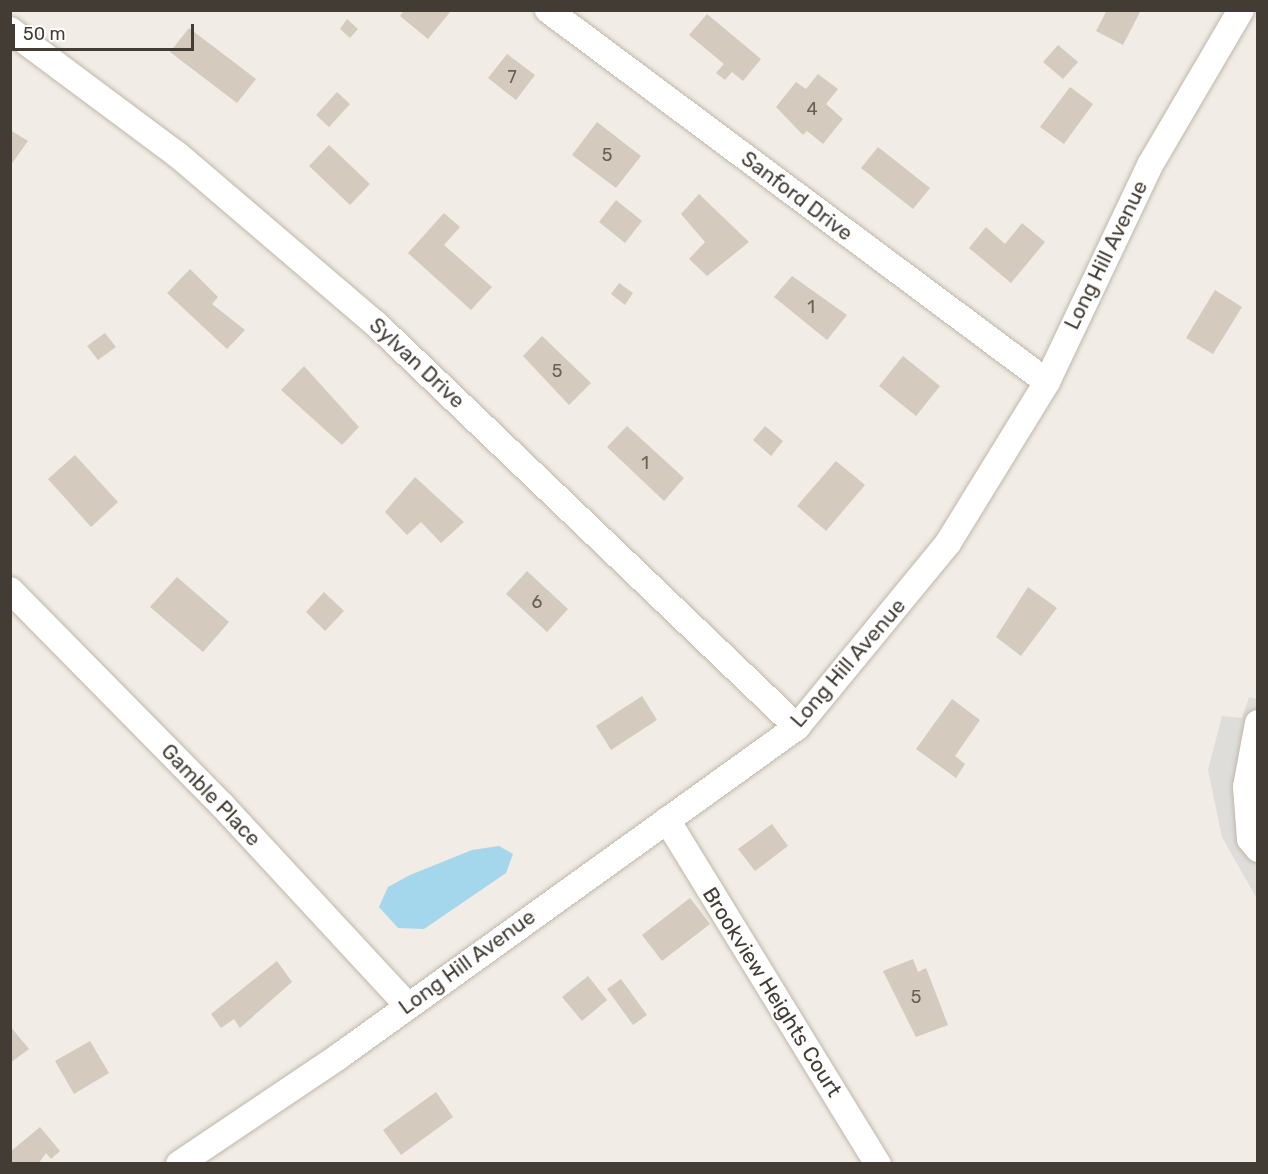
<!DOCTYPE html>
<html>
<head>
<meta charset="utf-8">
<style>
	body { margin:0 }
	#map { position:relative; width:1268px; height:1174px; overflow:hidden; background:#f1ece5; font-family:Rubik,sans-serif }
	div>[style] { position:absolute }
	.parking>* { inset:0; background:#dfddda }
	.water>* { inset:0; background:#a4d6ec }
	.building>* { inset:0; background:#d5cabe }
	.roads { filter:drop-shadow(0 0 2px #bfb6ab) drop-shadow(0 0 2px #bfb6ab) }
	.minor>* { height:26px; margin:-13px; padding:0 13px; transform-origin:13px; border-radius:13px; background:#fff }
	span { translate:-50% -50%; white-space:nowrap; text-align:center; line-height:1.15; -webkit-text-stroke:4.5px #fff; paint-order:stroke }
	.number-label { font-size:18px; color:#686057 }
	.number-label span { -webkit-text-stroke-width:0 }
	.street-label { font-size:21px; color:#433c35 }
	.frame { position:absolute; inset:0; border:12px solid #433c35; pointer-events:none }
	.scale { position:absolute; left:12px; top:24px; width:182px; height:27px; box-sizing:border-box; border:3px solid #433c35; border-top:0; padding-left:8px; font-size:18px; line-height:21px; white-space:nowrap; color:#433c35; -webkit-text-stroke:4px #fff; paint-order:stroke }
</style>
</head>
<body>
<div id="map">
	<div class="parking">
		<i style="clip-path:polygon(1249px 697px,1257px 699px,1257px 899px,1222px 837px,1208px 770px,1222px 716px,1242px 718px)"></i>
	</div>
	<div class="water">
		<i style="clip-path:polygon(499px 846px,513px 854px,506px 873px,424px 929px,398px 928px,379px 907px,388px 887px,410px 875px,472px 850px)"></i>
	</div>
	<div class="building">
		<i style="clip-path:polygon(404px 10px,449px 10px,450px 12px,428px 39px,400px 16px)"></i>
		<i style="clip-path:polygon(1107px 10px,1141px 10px,1123px 45px,1096px 31px)"></i>
		<i style="clip-path:polygon(707px 14px,761px 59px,743px 81px,732px 72px,725px 80px,716px 73px,724px 64px,689px 35px)"></i>
		<i style="clip-path:polygon(347px 19px,358px 29px,350px 38px,340px 29px)"></i>
		<i style="clip-path:polygon(189px 28px,256px 79px,237px 103px,170px 52px)"></i>
		<i style="clip-path:polygon(1058px 45px,1078px 62px,1063px 79px,1043px 62px)"></i>
		<i style="clip-path:polygon(507px 54px,535px 75px,516px 100px,488px 78px)"></i>
		<i style="clip-path:polygon(818px 74px,838px 89px,826px 104px,843px 119px,823px 144px,807px 131px,803px 135px,776px 107px,796px 82px,806px 89px)"></i>
		<i style="clip-path:polygon(1070px 87px,1093px 104px,1064px 144px,1040px 127px)"></i>
		<i style="clip-path:polygon(337px 92px,350px 104px,329px 127px,316px 115px)"></i>
		<i style="clip-path:polygon(597px 122px,641px 156px,616px 188px,572px 155px)"></i>
		<i style="clip-path:polygon(10px 130px,28px 141px,10px 166px)"></i>
		<i style="clip-path:polygon(329px 145px,370px 184px,350px 205px,309px 166px)"></i>
		<i style="clip-path:polygon(878px 147px,930px 188px,913px 209px,861px 168px)"></i>
		<i style="clip-path:polygon(699px 194px,749px 242px,707px 276px,689px 259px,705px 242px,681px 214px)"></i>
		<i style="clip-path:polygon(616px 200px,642px 221px,625px 243px,599px 222px)"></i>
		<i style="clip-path:polygon(444px 213px,460px 227px,444px 245px,492px 287px,471px 310px,408px 253px)"></i>
		<i style="clip-path:polygon(1022px 223px,1045px 242px,1011px 283px,969px 248px,986px 227px,1005px 244px)"></i>
		<i style="clip-path:polygon(190px 269px,218px 297px,212px 304px,245px 330px,227px 349px,167px 293px)"></i>
		<i style="clip-path:polygon(792px 276px,847px 315px,827px 340px,774px 297px)"></i>
		<i style="clip-path:polygon(619px 283px,633px 293px,625px 305px,611px 294px)"></i>
		<i style="clip-path:polygon(1215px 290px,1242px 307px,1213px 354px,1186px 338px)"></i>
		<i style="clip-path:polygon(105px 333px,116px 347px,98px 360px,87px 346px)"></i>
		<i style="clip-path:polygon(542px 336px,591px 383px,569px 405px,523px 356px)"></i>
		<i style="clip-path:polygon(903px 356px,940px 386px,916px 416px,879px 386px)"></i>
		<i style="clip-path:polygon(304px 366px,359px 427px,342px 445px,281px 390px)"></i>
		<i style="clip-path:polygon(627px 426px,684px 478px,664px 501px,607px 447px)"></i>
		<i style="clip-path:polygon(765px 426px,783px 441px,771px 456px,753px 440px)"></i>
		<i style="clip-path:polygon(75px 455px,118px 502px,91px 527px,48px 479px)"></i>
		<i style="clip-path:polygon(836px 461px,865px 485px,826px 531px,797px 506px)"></i>
		<i style="clip-path:polygon(415px 477px,464px 522px,441px 543px,421px 522px,407px 535px,385px 512px)"></i>
		<i style="clip-path:polygon(527px 571px,568px 609px,547px 632px,506px 594px)"></i>
		<i style="clip-path:polygon(177px 577px,229px 622px,203px 652px,150px 607px)"></i>
		<i style="clip-path:polygon(1028px 587px,1057px 608px,1021px 656px,996px 637px)"></i>
		<i style="clip-path:polygon(324px 592px,344px 611px,325px 631px,306px 612px)"></i>
		<i style="clip-path:polygon(642px 696px,657px 720px,611px 750px,596px 726px)"></i>
		<i style="clip-path:polygon(952px 699px,980px 720px,955px 756px,965px 764px,956px 778px,916px 749px)"></i>
		<i style="clip-path:polygon(772px 824px,788px 846px,755px 871px,738px 849px)"></i>
		<i style="clip-path:polygon(690px 898px,710px 924px,662px 961px,642px 935px)"></i>
		<i style="clip-path:polygon(913px 959px,918px 972px,926px 968px,948px 1025px,916px 1037px,883px 971px)"></i>
		<i style="clip-path:polygon(277px 961px,292px 982px,240px 1028px,234px 1019px,221px 1028px,211px 1014px)"></i>
		<i style="clip-path:polygon(588px 976px,607px 1000px,582px 1021px,562px 997px)"></i>
		<i style="clip-path:polygon(621px 979px,647px 1015px,633px 1025px,607px 989px)"></i>
		<i style="clip-path:polygon(10px 1026px,29px 1049px,10px 1063px)"></i>
		<i style="clip-path:polygon(90px 1041px,109px 1073px,74px 1094px,55px 1061px)"></i>
		<i style="clip-path:polygon(436px 1092px,453px 1117px,401px 1155px,383px 1130px)"></i>
		<i style="clip-path:polygon(40px 1127px,60px 1151px,51px 1159px,46px 1153px,38px 1164px,10px 1164px,10px 1152px)"></i>
	</div>
	<div class="roads">
		<div class="minor">
			<i style="left:548px;top:10px;width:622px;rotate:36.7deg"></i>
			<i style="left:10px;top:30px;width:209px;rotate:36.7deg"></i>
			<i style="left:178px;top:155px;width:260px;rotate:40.5deg"></i>
			<i style="left:376px;top:324px;width:583px;rotate:43.75deg"></i>
			<i style="left:10px;top:590px;width:302px;rotate:45.4deg"></i>
			<i style="left:222px;top:805px;width:272px;rotate:47.2deg"></i>
			<i style="left:1258px;top:723px;width:65px;rotate:100.6deg"></i>
			<i style="left:1246px;top:787px;width:52px;rotate:85.6deg"></i>
			<i style="left:1250px;top:839px;width:13px;rotate:51deg"></i>
			<i style="left:667px;top:820px;width:404px;rotate:58.5deg"></i>
			<i style="left:179px;top:1164px;width:192px;rotate:-33.9deg"></i>
			<i style="left:338px;top:1057px;width:565px;rotate:-35.71deg"></i>
			<i style="left:797px;top:727px;width:238px;rotate:-50.6deg"></i>
			<i style="left:948px;top:543px;width:189px;rotate:-58.4deg"></i>
			<i style="left:1047px;top:382px;width:240px;rotate:-64.6deg"></i>
			<i style="left:1150px;top:165px;width:180px;rotate:-59.6deg"></i>
		</div>
	</div>
	<div class="number-label">
		<span style="left:512px;top:77px">7</span>
		<span style="left:812px;top:109px">4</span>
		<span style="left:607px;top:155px">5</span>
		<span style="left:811px;top:307px">1</span>
		<span style="left:557px;top:371px">5</span>
		<span style="left:645px;top:463px">1</span>
		<span style="left:537px;top:602px">6</span>
		<span style="left:916px;top:997px">5</span>
	</div>
	<div class="street-label">
		<span style="left:797px;top:196px;rotate:37deg">Sanford Drive</span>
		<span style="left:1106px;top:255px;rotate:-64deg">Long Hill Avenue</span>
		<span style="left:417px;top:363px;rotate:43deg">Sylvan Drive</span>
		<span style="left:848px;top:663px;rotate:-49deg">Long Hill Avenue</span>
		<span style="left:211px;top:795px;rotate:46deg">Gamble Place</span>
		<span style="left:467px;top:962px;rotate:-36deg">Long Hill Avenue</span>
		<span style="left:772px;top:992px;rotate:58deg">Brookview Heights Court</span>
	</div>
	<div class="frame"></div>
	<div class="scale">50 m</div>
</div>
</body>
</html>
